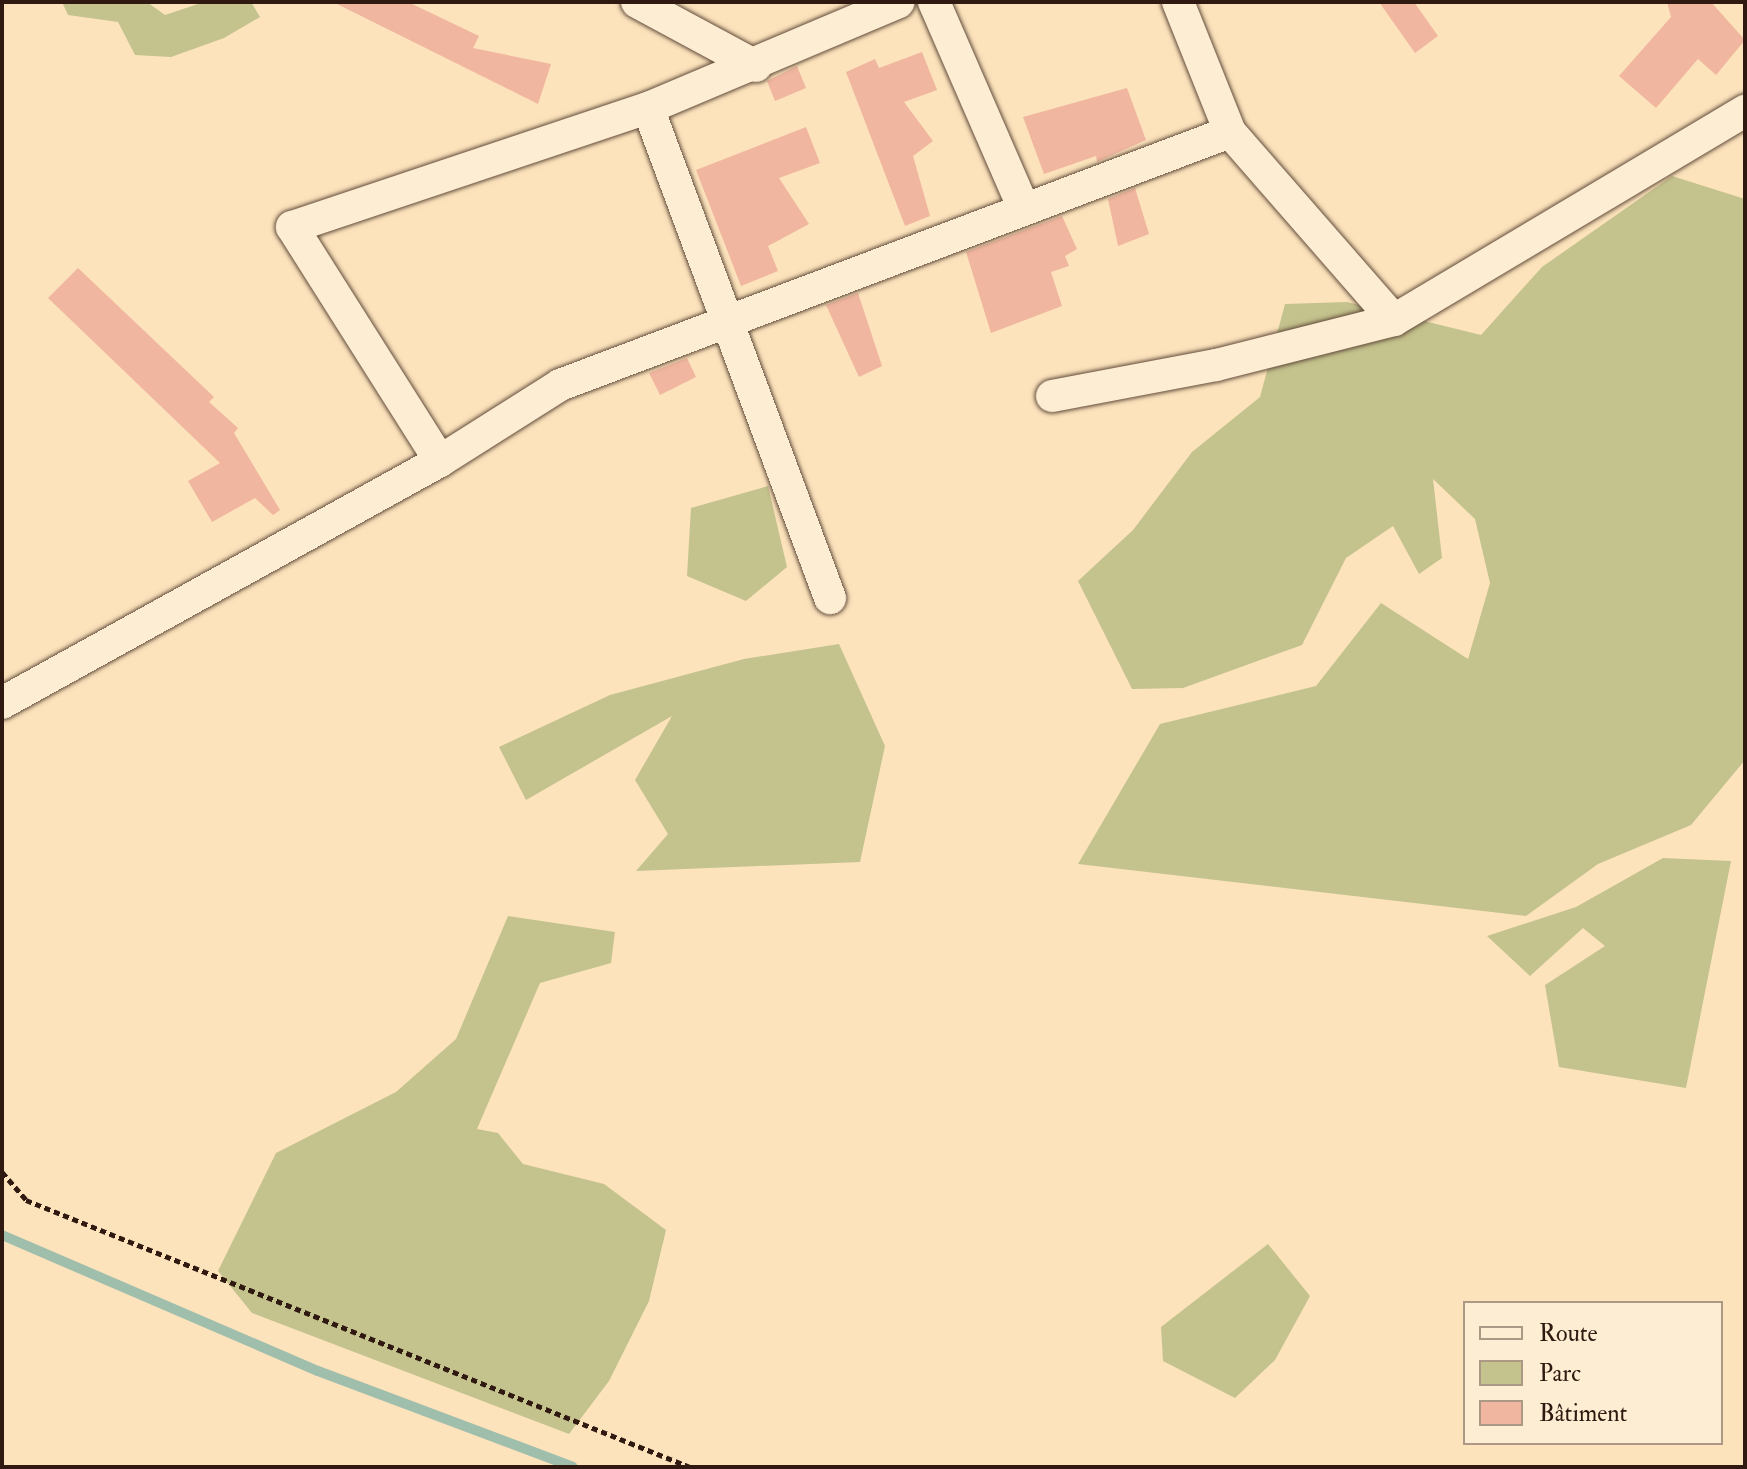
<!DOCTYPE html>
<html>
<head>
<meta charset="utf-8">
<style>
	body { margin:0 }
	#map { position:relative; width:1747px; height:1469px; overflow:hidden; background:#fce3bc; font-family:"IM FELL Double Pica",serif }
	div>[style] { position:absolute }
	.green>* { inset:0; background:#c4c28d }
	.stream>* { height:10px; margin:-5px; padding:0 5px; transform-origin:5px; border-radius:5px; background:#a0beac }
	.building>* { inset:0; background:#f0b69f }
	.path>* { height:5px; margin-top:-2.5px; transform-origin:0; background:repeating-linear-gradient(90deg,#2f1910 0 6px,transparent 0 10px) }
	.roads { filter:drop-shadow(0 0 2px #624c3b) drop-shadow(0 0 2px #624c3b) }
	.minor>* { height:32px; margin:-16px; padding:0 16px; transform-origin:16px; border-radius:16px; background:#fdedd3 }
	span { translate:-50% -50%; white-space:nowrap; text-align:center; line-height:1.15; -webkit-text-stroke:8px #fdedd3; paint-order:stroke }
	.frame { position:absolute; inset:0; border:4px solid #2f1910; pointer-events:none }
	.legend { position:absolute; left:1463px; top:1301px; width:260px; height:144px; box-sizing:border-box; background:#fdedd3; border:2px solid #ab9885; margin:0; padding:10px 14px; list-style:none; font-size:24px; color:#2f1910 }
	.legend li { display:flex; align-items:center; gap:16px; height:40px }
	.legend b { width:40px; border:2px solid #ab9885 }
</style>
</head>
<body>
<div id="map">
	<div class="green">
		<i style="clip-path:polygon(62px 2px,147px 2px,165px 15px,204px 2px,251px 2px,260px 17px,224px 38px,171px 57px,135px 55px,118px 22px,68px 15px)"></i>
		<i style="clip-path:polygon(1672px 176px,1745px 199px,1745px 760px,1691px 825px,1598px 864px,1526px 916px,1078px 864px,1160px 724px,1316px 686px,1381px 603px,1468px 659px,1490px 583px,1475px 519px,1433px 479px,1442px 558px,1419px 574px,1393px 526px,1346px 558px,1302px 645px,1183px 688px,1132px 689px,1078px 581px,1133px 530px,1192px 452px,1260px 397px,1285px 304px,1347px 302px,1481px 335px,1542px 267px)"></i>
		<i style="clip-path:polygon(768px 486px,787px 567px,746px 601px,687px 576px,691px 508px)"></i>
		<i style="clip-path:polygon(839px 644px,885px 746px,860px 862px,636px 871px,668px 834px,635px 780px,672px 716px,526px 800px,499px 747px,610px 695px,744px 659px)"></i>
		<i style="clip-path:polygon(1663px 858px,1731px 861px,1686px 1088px,1559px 1067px,1545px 985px,1605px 946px,1583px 928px,1530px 976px,1487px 936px,1576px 907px)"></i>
		<i style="clip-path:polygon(508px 916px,615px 932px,611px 963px,540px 983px,477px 1129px,498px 1133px,523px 1164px,604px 1184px,666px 1230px,649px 1301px,609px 1381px,569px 1434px,252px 1313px,218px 1271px,276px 1153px,396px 1092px,456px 1039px)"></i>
		<i style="clip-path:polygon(1268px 1244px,1310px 1296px,1275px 1360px,1235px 1398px,1163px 1361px,1161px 1327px)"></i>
	</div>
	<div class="stream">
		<i style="left:2px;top:1235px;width:344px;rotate:23.3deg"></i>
		<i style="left:318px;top:1371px;width:272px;rotate:20.6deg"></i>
	</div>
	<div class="building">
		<i style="clip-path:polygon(333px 2px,408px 2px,479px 36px,473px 48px,551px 64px,538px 104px)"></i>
		<i style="clip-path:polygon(1379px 2px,1414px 2px,1438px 36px,1415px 53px)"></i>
		<i style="clip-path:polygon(1667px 2px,1711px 2px,1745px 40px,1716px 75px,1698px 59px,1656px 108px,1619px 76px,1671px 17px)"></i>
		<i style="clip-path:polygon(922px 52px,937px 90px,904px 102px,933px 141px,913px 156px,930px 216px,905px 226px,846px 72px,875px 59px,879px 68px)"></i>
		<i style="clip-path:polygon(797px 66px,806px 88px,775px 101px,767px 81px)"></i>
		<i style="clip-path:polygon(1127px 88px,1146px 140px,1097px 162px,1096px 156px,1044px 174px,1023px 117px)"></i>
		<i style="clip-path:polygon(806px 127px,820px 163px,779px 178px,809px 224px,768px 246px,778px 271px,741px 286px,696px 170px)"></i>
		<i style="clip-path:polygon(1135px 188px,1149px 234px,1118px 246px,1108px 199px)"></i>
		<i style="clip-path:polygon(1062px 216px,1077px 249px,1065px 256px,1069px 266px,1051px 272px,1062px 306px,991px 333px,966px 252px)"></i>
		<i style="clip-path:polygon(78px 268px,214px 397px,209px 402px,238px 428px,234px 433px,280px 510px,273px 515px,255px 498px,212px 522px,188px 481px,220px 463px,48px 298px)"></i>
		<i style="clip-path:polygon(858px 293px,882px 366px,859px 377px,826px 305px)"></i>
		<i style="clip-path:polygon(687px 358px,696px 377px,660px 395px,649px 373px)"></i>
	</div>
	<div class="path">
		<i style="left:2px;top:1172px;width:37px;rotate:49deg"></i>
		<i style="left:26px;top:1200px;width:716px;rotate:21.91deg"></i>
	</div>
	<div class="roads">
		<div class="minor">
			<i style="left:637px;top:2px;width:135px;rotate:28.3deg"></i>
			<i style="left:934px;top:2px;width:226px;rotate:66.5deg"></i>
			<i style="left:1178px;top:2px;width:140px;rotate:68.2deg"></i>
			<i style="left:1230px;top:132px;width:249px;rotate:48.9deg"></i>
			<i style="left:648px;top:108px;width:523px;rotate:69.62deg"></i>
			<i style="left:1052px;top:396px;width:167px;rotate:-10.7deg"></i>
			<i style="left:1216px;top:365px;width:184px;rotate:-14.2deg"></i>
			<i style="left:1394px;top:320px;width:409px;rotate:-30.8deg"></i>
			<i style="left:440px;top:461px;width:142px;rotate:-32.3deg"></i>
			<i style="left:560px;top:385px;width:716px;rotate:-20.69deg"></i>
			<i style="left:2px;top:703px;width:500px;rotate:-28.92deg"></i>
			<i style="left:440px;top:461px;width:277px;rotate:-122.3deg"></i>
			<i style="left:292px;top:227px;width:375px;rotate:-18.5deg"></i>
			<i style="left:648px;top:108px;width:272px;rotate:-22.9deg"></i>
		</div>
	</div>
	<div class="frame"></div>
	<ul class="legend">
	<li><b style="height:10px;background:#fdedd3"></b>Route</li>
	<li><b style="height:22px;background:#c4c28d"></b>Parc</li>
	<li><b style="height:22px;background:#f0b69f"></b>Bâtiment</li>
	</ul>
</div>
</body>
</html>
